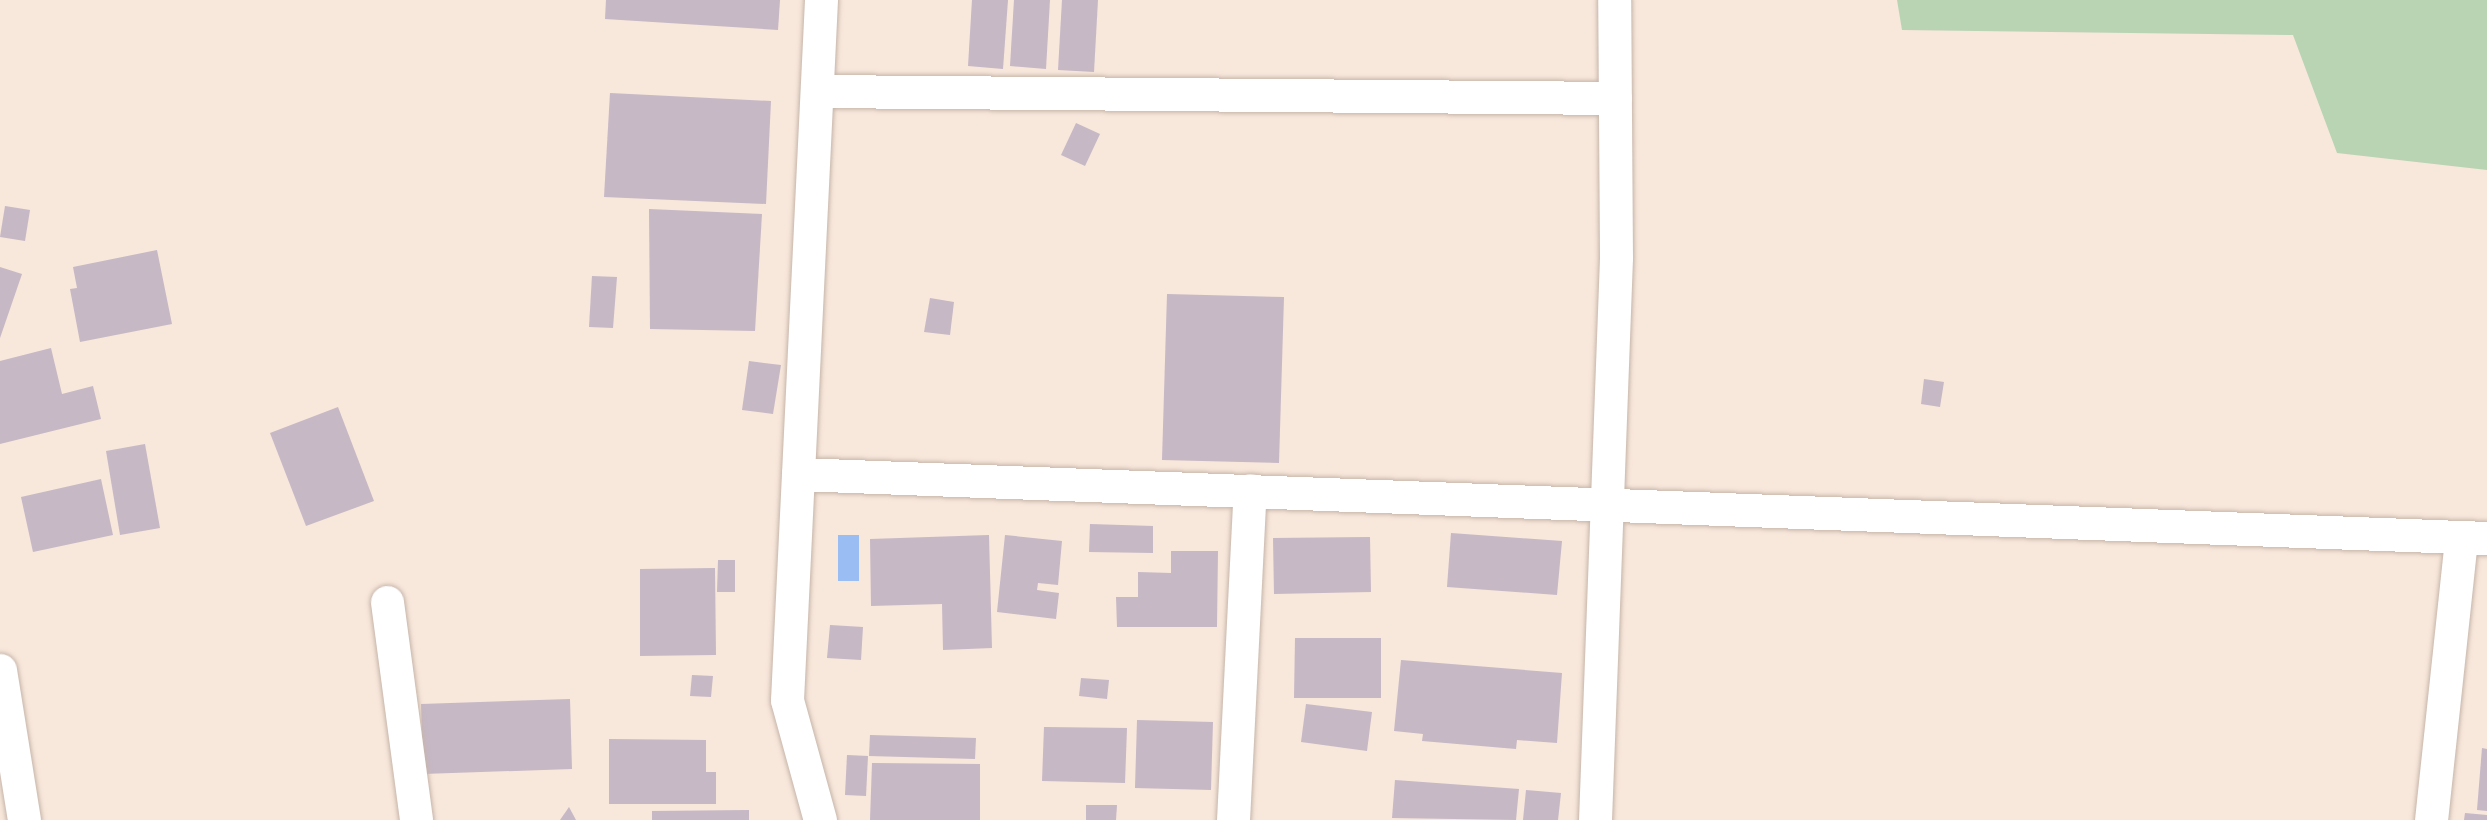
<!DOCTYPE html>
<html>
<head>
<meta charset="utf-8">
<style>
	body { margin:0 }
	#map { position:relative; width:2487px; height:820px; overflow:hidden; background:#f8e7db; font-family:"Roboto Condensed",sans-serif }
	div>[style] { position:absolute }
	.green>* { inset:0; background:#b8d4b3 }
	.water>* { inset:0; background:#9abdf4 }
	.building>* { inset:0; background:#c6b8c5 }
	.roads { filter:drop-shadow(0 0 2px #c6b5aa) drop-shadow(0 0 2px #c6b5aa) }
	.minor>* { height:33px; margin:-16.5px; padding:0 16.5px; transform-origin:16.5px; border-radius:16.5px; background:#fff }
	span { translate:-50% -50%; white-space:nowrap; text-align:center; line-height:1.15; -webkit-text-stroke:4.5px #f8e7db; paint-order:stroke }
</style>
</head>
<body>
<div id="map">
	<div class="green">
		<i style="clip-path:polygon(1897px 0,2487px 0,2487px 170px,2337px 153px,2293px 35px,1902px 30px)"></i>
	</div>
	<div class="water">
		<i style="clip-path:polygon(838px 535px,859px 535px,859px 581px,838px 581px)"></i>
	</div>
	<div class="building">
		<i style="clip-path:polygon(606px 0,780px 0,778px 30px,605px 19px)"></i>
		<i style="clip-path:polygon(972px 0,1008px 0,1003px 69px,968px 66px)"></i>
		<i style="clip-path:polygon(1014px 0,1050px 0,1046px 69px,1010px 66px)"></i>
		<i style="clip-path:polygon(1062px 0,1098px 0,1094px 72px,1058px 70px)"></i>
		<i style="clip-path:polygon(610px 93px,771px 101px,766px 204px,604px 197px)"></i>
		<i style="clip-path:polygon(1076px 123px,1100px 134px,1085px 166px,1061px 155px)"></i>
		<i style="clip-path:polygon(5px 206px,30px 210px,25px 241px,0 237px)"></i>
		<i style="clip-path:polygon(649px 209px,762px 214px,755px 331px,650px 329px)"></i>
		<i style="clip-path:polygon(157px 250px,172px 324px,80px 342px,70px 289px,77px 288px,73px 267px)"></i>
		<i style="clip-path:polygon(0 267px,22px 274px,0 338px)"></i>
		<i style="clip-path:polygon(592px 276px,617px 277px,613px 328px,589px 327px)"></i>
		<i style="clip-path:polygon(1167px 294px,1284px 297px,1279px 463px,1162px 460px)"></i>
		<i style="clip-path:polygon(930px 298px,954px 302px,950px 335px,924px 332px)"></i>
		<i style="clip-path:polygon(51px 348px,62px 394px,93px 386px,101px 419px,0 444px,0 361px)"></i>
		<i style="clip-path:polygon(749px 361px,781px 365px,773px 414px,742px 410px)"></i>
		<i style="clip-path:polygon(1924px 379px,1944px 382px,1940px 407px,1921px 404px)"></i>
		<i style="clip-path:polygon(338px 407px,374px 501px,306px 526px,270px 433px)"></i>
		<i style="clip-path:polygon(145px 444px,160px 528px,120px 535px,106px 451px)"></i>
		<i style="clip-path:polygon(101px 479px,113px 535px,33px 552px,21px 497px)"></i>
		<i style="clip-path:polygon(1090px 524px,1153px 526px,1153px 553px,1089px 552px)"></i>
		<i style="clip-path:polygon(1451px 533px,1562px 541px,1557px 595px,1447px 587px)"></i>
		<i style="clip-path:polygon(989px 535px,992px 648px,943px 650px,942px 604px,871px 606px,870px 539px)"></i>
		<i style="clip-path:polygon(1005px 535px,1062px 541px,1058px 585px,1038px 583px,1037px 590px,1059px 593px,1056px 619px,997px 612px)"></i>
		<i style="clip-path:polygon(1370px 537px,1371px 592px,1274px 594px,1273px 538px)"></i>
		<i style="clip-path:polygon(1171px 551px,1218px 551px,1217px 627px,1117px 627px,1116px 597px,1138px 597px,1138px 572px,1171px 573px)"></i>
		<i style="clip-path:polygon(718px 560px,735px 560px,735px 592px,717px 592px)"></i>
		<i style="clip-path:polygon(715px 568px,716px 655px,640px 656px,640px 569px)"></i>
		<i style="clip-path:polygon(830px 625px,863px 627px,861px 660px,827px 658px)"></i>
		<i style="clip-path:polygon(1295px 638px,1381px 638px,1381px 698px,1294px 698px)"></i>
		<i style="clip-path:polygon(1401px 660px,1562px 673px,1557px 743px,1517px 740px,1516px 749px,1422px 741px,1423px 734px,1394px 731px)"></i>
		<i style="clip-path:polygon(692px 675px,713px 676px,711px 697px,690px 696px)"></i>
		<i style="clip-path:polygon(1081px 678px,1109px 680px,1107px 699px,1079px 696px)"></i>
		<i style="clip-path:polygon(570px 699px,572px 769px,423px 774px,421px 704px)"></i>
		<i style="clip-path:polygon(1306px 704px,1372px 712px,1367px 751px,1301px 742px)"></i>
		<i style="clip-path:polygon(1137px 720px,1213px 722px,1211px 790px,1135px 788px)"></i>
		<i style="clip-path:polygon(1044px 727px,1127px 728px,1125px 783px,1042px 781px)"></i>
		<i style="clip-path:polygon(870px 735px,976px 738px,975px 759px,869px 756px)"></i>
		<i style="clip-path:polygon(609px 739px,706px 740px,706px 772px,716px 772px,716px 804px,609px 804px)"></i>
		<i style="clip-path:polygon(2482px 748px,2487px 749px,2487px 811px,2477px 810px)"></i>
		<i style="clip-path:polygon(847px 755px,868px 756px,866px 796px,845px 795px)"></i>
		<i style="clip-path:polygon(872px 763px,980px 764px,980px 820px,870px 820px)"></i>
		<i style="clip-path:polygon(1395px 780px,1519px 789px,1516px 820px,1392px 818px)"></i>
		<i style="clip-path:polygon(1526px 790px,1561px 793px,1558px 820px,1523px 820px)"></i>
		<i style="clip-path:polygon(1086px 805px,1117px 805px,1116px 820px,1086px 820px)"></i>
		<i style="clip-path:polygon(569px 807px,576px 820px,560px 820px)"></i>
		<i style="clip-path:polygon(749px 810px,749px 820px,652px 820px,652px 811px)"></i>
		<i style="clip-path:polygon(2465px 813px,2487px 815px,2487px 820px,2464px 820px)"></i>
	</div>
	<div class="roads">
		<div class="minor">
			<i style="left:817px;top:91px;width:798px;rotate:0.5deg"></i>
			<i style="left:798px;top:474px;width:1690px;rotate:2.17deg"></i>
			<i style="left:387px;top:602px;width:220px;rotate:82.4deg"></i>
			<i style="left:0;top:670px;width:152px;rotate:80.9deg"></i>
			<i style="left:820px;top:820px;width:124px;rotate:-105.4deg"></i>
			<i style="left:787px;top:700px;width:701px;rotate:-87.22deg"></i>
			<i style="left:1233px;top:820px;width:330px;rotate:-87.1deg"></i>
			<i style="left:1595px;top:820px;width:563px;rotate:-87.86deg"></i>
			<i style="left:1616px;top:257px;width:257px;rotate:-90.4deg"></i>
			<i style="left:2431px;top:820px;width:284px;rotate:-83.9deg"></i>
		</div>
	</div>
</div>
</body>
</html>
